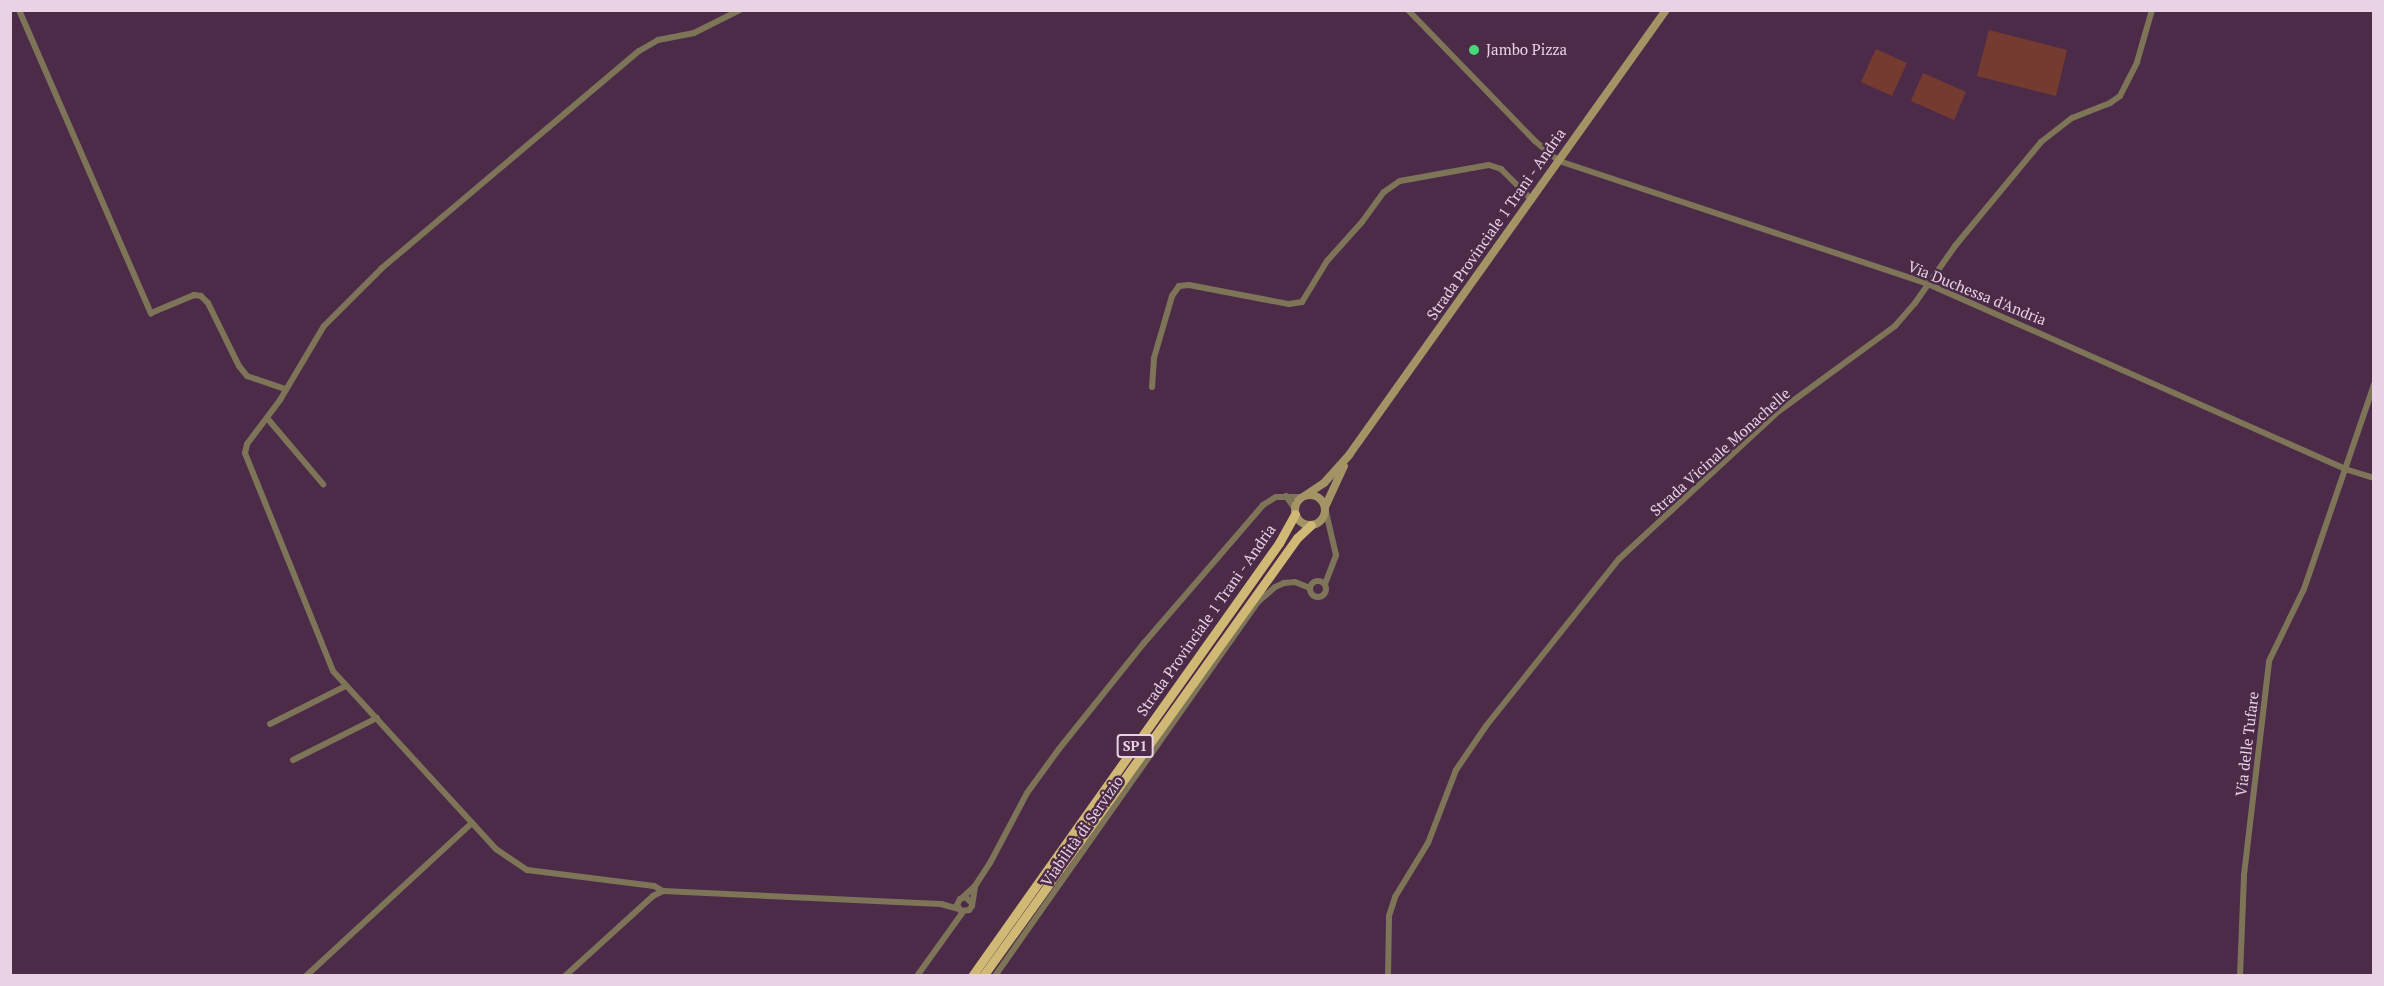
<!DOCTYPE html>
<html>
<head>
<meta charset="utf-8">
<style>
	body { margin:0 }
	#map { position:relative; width:2384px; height:986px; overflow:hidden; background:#4c2b48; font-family:"PT Serif",serif }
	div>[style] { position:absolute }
	.green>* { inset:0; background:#763b30 }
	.minor>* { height:6px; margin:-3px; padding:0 3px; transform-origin:3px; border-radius:3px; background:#7e7457 }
	.minor>.ring { margin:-3px; padding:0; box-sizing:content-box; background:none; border:6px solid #7e7457; border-radius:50% }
	.secondary>* { height:8px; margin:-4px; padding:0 4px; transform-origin:4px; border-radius:4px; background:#a49465 }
	.secondary>.ring { margin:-4px; padding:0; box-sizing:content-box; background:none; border:8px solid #a49465; border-radius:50% }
	.trunk>* { height:9px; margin:-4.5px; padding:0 4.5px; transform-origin:4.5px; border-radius:4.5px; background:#d0b875 }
	.dots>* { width:16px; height:16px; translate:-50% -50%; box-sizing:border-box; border:3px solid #4c2b48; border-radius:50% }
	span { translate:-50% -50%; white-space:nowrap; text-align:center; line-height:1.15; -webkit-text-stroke:5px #4c2b48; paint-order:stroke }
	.shield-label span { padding:2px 4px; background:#4c2b48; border:2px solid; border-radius:4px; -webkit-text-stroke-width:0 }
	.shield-label { font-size:14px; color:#e8d2e4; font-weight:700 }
	.poi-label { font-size:15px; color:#e8d2e4 }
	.left { translate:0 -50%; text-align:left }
	.street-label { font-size:15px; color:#e8d2e4 }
	.frame { position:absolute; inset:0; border:12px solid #e8d2e4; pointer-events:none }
</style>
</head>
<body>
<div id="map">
	<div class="green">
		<i style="clip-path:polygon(1989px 30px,2067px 50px,2056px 96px,1977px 76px)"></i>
		<i style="clip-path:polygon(1876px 49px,1907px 63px,1892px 96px,1861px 82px)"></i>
		<i style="clip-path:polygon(1923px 73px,1966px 92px,1954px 120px,1911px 101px)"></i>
	</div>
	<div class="minor">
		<i style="left:19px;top:10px;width:331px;rotate:66.5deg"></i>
		<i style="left:151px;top:313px;width:47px;rotate:-22.7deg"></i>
		<i style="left:194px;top:295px;width:7px;rotate:8deg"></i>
		<i style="left:201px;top:296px;width:10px;rotate:45deg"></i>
		<i style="left:208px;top:303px;width:70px;rotate:63.8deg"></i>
		<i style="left:239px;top:366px;width:13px;rotate:51deg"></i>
		<i style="left:247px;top:376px;width:40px;rotate:18.9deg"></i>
		<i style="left:1408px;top:10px;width:182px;rotate:45.9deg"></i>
		<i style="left:1535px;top:141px;width:31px;rotate:40deg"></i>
		<i style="left:1559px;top:161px;width:389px;rotate:18.4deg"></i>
		<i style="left:1928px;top:284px;width:456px;rotate:23.9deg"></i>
		<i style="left:2345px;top:469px;width:30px;rotate:17deg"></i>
		<i style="left:1152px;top:387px;width:29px;rotate:-86deg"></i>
		<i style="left:1154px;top:358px;width:65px;rotate:-73.8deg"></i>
		<i style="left:1172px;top:296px;width:12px;rotate:-55deg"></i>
		<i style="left:1179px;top:286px;width:10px;rotate:-6deg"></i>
		<i style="left:1189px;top:285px;width:102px;rotate:10.8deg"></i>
		<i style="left:1289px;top:304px;width:13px;rotate:-9deg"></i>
		<i style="left:1302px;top:302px;width:48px;rotate:-58.6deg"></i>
		<i style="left:1327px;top:261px;width:52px;rotate:-48.1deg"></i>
		<i style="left:1362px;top:222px;width:37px;rotate:-54deg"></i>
		<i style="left:1384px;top:192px;width:19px;rotate:-35deg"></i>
		<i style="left:1400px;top:181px;width:90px;rotate:-10.2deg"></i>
		<i style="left:1489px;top:165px;width:13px;rotate:18deg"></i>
		<i style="left:1501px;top:169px;width:44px;rotate:45deg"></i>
		<i style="left:267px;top:418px;width:87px;rotate:49.7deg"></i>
		<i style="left:1286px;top:496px;width:16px;rotate:55deg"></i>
		<i class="ring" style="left:1310px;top:581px;width:10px;height:10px"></i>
		<i style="left:1325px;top:584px;width:31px;rotate:-69deg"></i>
		<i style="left:1336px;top:555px;width:44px;rotate:-103.1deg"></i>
		<i style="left:270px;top:724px;width:85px;rotate:-26.6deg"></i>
		<i style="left:293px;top:760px;width:94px;rotate:-26.6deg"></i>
		<i style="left:663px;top:891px;width:10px;rotate:-151deg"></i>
		<i style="left:654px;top:886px;width:128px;rotate:-172.8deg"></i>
		<i style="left:527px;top:870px;width:37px;rotate:-146deg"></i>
		<i style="left:496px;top:849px;width:241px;rotate:-132.5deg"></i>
		<i style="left:333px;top:671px;width:235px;rotate:-112deg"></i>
		<i style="left:245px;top:453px;width:9px;rotate:-77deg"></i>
		<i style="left:247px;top:444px;width:55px;rotate:-53.1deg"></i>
		<i style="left:280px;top:400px;width:86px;rotate:-59.3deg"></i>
		<i style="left:324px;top:326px;width:82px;rotate:-45deg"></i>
		<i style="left:382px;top:268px;width:336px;rotate:-40.2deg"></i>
		<i style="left:639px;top:51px;width:22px;rotate:-30deg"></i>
		<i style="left:658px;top:40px;width:37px;rotate:-11deg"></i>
		<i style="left:694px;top:33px;width:51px;rotate:-26.6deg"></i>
		<i style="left:962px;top:898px;width:18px;rotate:-43deg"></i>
		<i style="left:975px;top:886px;width:27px;rotate:-57deg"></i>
		<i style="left:990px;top:863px;width:79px;rotate:-62.1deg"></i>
		<i style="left:1027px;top:793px;width:54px;rotate:-54deg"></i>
		<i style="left:1059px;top:749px;width:136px;rotate:-51.3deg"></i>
		<i style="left:1144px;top:643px;width:182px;rotate:-49.2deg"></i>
		<i style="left:1263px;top:505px;width:15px;rotate:-32deg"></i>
		<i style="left:1276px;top:497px;width:26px"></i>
		<i style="left:972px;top:903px;width:9px;rotate:-139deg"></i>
		<i style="left:965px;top:897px;width:5px;rotate:158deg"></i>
		<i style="left:960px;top:899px;width:7px;rotate:117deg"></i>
		<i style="left:957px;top:905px;width:7px;rotate:56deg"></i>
		<i style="left:961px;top:911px;width:8px;rotate:-7deg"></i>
		<i style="left:969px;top:910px;width:5px;rotate:-53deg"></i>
		<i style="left:972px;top:906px;width:20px;rotate:-81deg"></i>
		<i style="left:306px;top:976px;width:226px;rotate:-42.7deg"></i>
		<i style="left:565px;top:976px;width:119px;rotate:-42.3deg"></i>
		<i style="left:653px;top:896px;width:11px;rotate:-27deg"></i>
		<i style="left:663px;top:891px;width:278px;rotate:2.7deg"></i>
		<i style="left:941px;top:904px;width:19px;rotate:16deg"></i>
		<i style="left:917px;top:976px;width:79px;rotate:-54.3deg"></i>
		<i style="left:995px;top:976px;width:459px;rotate:-54.9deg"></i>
		<i style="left:1259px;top:601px;width:21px;rotate:-41deg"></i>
		<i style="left:1275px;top:587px;width:10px;rotate:-24deg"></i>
		<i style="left:1284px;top:583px;width:11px;rotate:-5deg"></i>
		<i style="left:1295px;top:582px;width:16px;rotate:22deg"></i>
		<i style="left:1388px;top:976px;width:60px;rotate:-89deg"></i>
		<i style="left:1389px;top:916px;width:20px;rotate:-72deg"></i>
		<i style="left:1395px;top:897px;width:63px;rotate:-58.6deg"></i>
		<i style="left:1428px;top:843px;width:78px;rotate:-69deg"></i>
		<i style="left:1456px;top:770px;width:53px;rotate:-55.7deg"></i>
		<i style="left:1486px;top:726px;width:213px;rotate:-51.5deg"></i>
		<i style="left:1619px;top:559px;width:218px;rotate:-42.8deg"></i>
		<i style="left:1779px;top:411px;width:144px;rotate:-36.2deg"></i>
		<i style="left:1895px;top:326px;width:30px;rotate:-49deg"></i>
		<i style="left:1915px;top:303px;width:70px;rotate:-54.9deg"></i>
		<i style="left:1955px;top:246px;width:135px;rotate:-50.4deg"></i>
		<i style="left:2041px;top:142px;width:39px;rotate:-38deg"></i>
		<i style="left:2072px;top:118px;width:41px;rotate:-21.5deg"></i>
		<i style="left:2110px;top:103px;width:12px;rotate:-35deg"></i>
		<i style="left:2120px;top:96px;width:38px;rotate:-63deg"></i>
		<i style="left:2137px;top:62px;width:54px;rotate:-73.9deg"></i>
		<i style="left:2240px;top:976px;width:101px;rotate:-87.7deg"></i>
		<i style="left:2244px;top:875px;width:215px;rotate:-83.3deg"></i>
		<i style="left:2269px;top:661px;width:80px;rotate:-64.1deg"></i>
		<i style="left:2304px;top:589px;width:217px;rotate:-71.1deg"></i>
	</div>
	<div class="secondary">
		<i class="ring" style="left:1295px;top:495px;width:22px;height:22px"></i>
		<i style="left:1306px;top:495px;width:22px;rotate:-34deg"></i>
		<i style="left:1324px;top:483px;width:38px;rotate:-48deg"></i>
		<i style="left:1349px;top:455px;width:546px;rotate:-54.54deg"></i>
		<i style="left:1325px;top:507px;width:45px;rotate:-65.1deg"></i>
	</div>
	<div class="trunk">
		<i style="left:972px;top:976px;width:531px;rotate:-54.66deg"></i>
		<i style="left:1279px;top:543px;width:33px;rotate:-61deg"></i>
		<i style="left:983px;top:976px;width:539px;rotate:-54.36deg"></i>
		<i style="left:1297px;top:538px;width:19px;rotate:-43deg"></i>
	</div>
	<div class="dots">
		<i style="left:1474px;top:50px;background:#45d77a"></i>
	</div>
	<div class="shield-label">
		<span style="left:1135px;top:746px">SP1</span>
	</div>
	<div class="poi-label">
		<span class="left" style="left:1486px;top:50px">Jambo Pizza</span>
	</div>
	<div class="street-label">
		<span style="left:1496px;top:224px;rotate:-55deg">Strada Provinciale 1 Trani - Andria</span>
		<span style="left:1977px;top:293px;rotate:22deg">Via Duchessa d'Andria</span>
		<span style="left:1720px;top:452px;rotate:-42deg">Strada Vicinale Monachelle</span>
		<span style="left:1206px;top:620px;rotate:-55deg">Strada Provinciale 1 Trani - Andria</span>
		<span style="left:2247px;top:744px;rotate:-83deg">Via delle Tufare</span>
		<span style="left:1082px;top:831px;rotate:-55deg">Viabilità di Servizio</span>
	</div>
	<div class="frame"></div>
</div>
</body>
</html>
